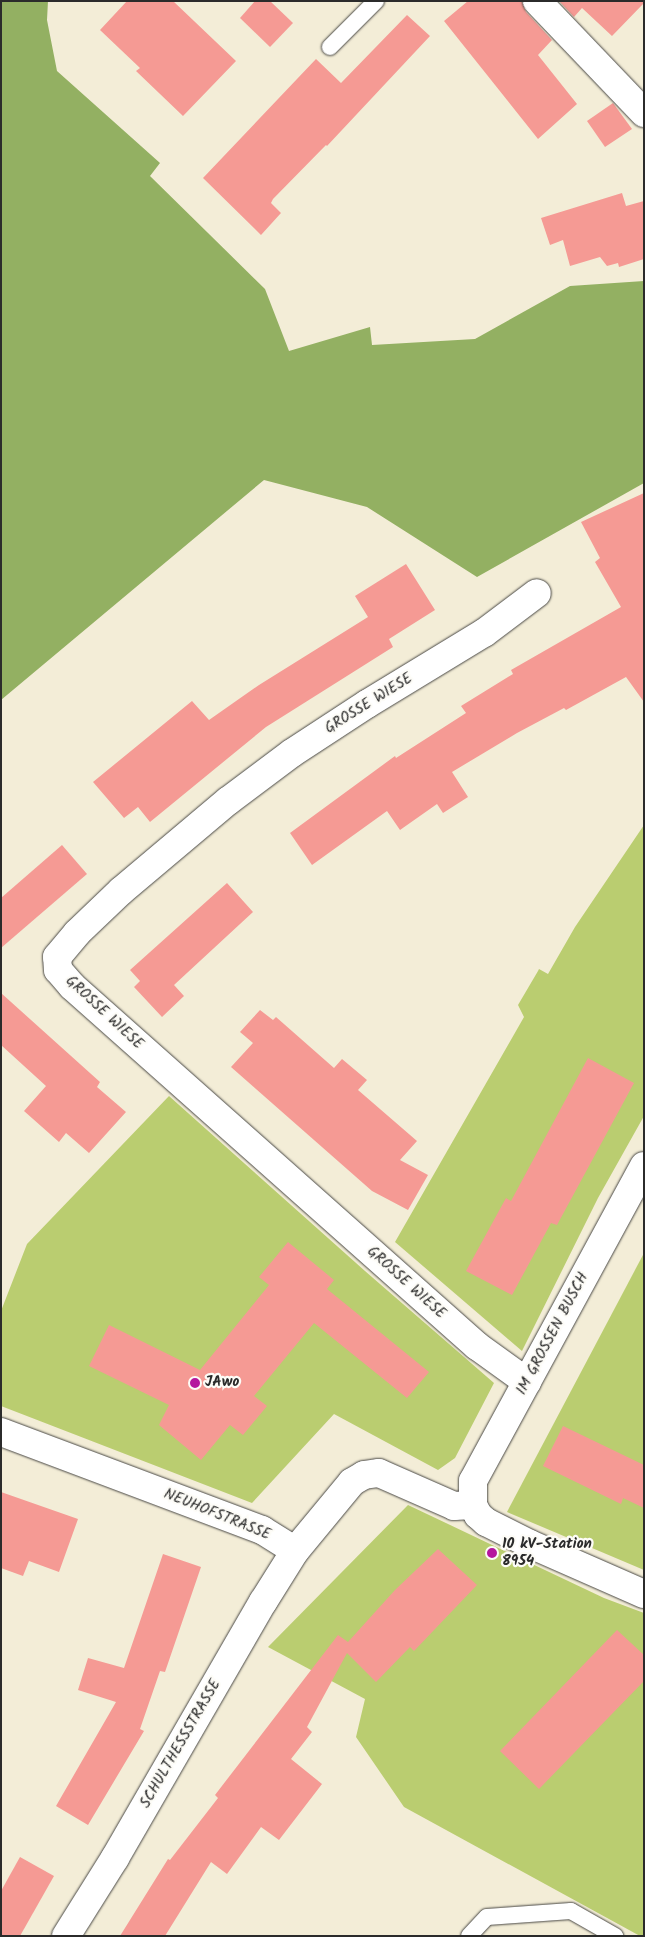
<!DOCTYPE html>
<html>
<head>
<meta charset="utf-8">
<style>
	body { margin:0 }
	#map { position:relative; width:645px; height:1937px; overflow:hidden; background:#f3edd7; font-family:Kalam,sans-serif }
	div>[style] { position:absolute }
	.green>* { inset:0; background:#bacd70 }
	.forest>* { inset:0; background:#93b062 }
	.building>* { inset:0; background:#f59a94 }
	.roads { filter:drop-shadow(0 0 1px #494845) drop-shadow(0 0 1px #494845) }
	.lane>* { height:16px; margin:-8px; padding:0 8px; transform-origin:8px; border-radius:8px; background:#fff }
	.street>* { height:28px; margin:-14px; padding:0 14px; transform-origin:14px; border-radius:14px; background:#fff }
	.dots>* { width:14px; height:14px; translate:-50% -50%; box-sizing:border-box; border:2px solid #fdfcf7; border-radius:50% }
	span { translate:-50% -50%; white-space:nowrap; text-align:center; line-height:1.15; -webkit-text-stroke:4.5px #fdfcf7; paint-order:stroke }
	.street-label { font-size:15px; color:#2b2b2b }
	.poi-label { font-size:15px; color:#2b2b2b; font-weight:700 }
	.left { translate:0 -50%; text-align:left }
	.frame { position:absolute; inset:0; border:2px solid #2b2b2b; pointer-events:none }
</style>
</head>
<body>
<div id="map">
	<div class="green">
		<i style="clip-path:polygon(644px 825px,644px 1116px,598px 1198px,522px 1351px,395px 1242px,524px 1017px,518px 1005px,538px 971px,539px 969px,548px 974px,575px 927px)"></i>
		<i style="clip-path:polygon(169px 1096px,365px 1271px,494px 1383px,455px 1458px,438px 1470px,334px 1414px,252px 1503px,1px 1406px,1px 1311px,27px 1244px)"></i>
		<i style="clip-path:polygon(644px 1253px,644px 1570px,507px 1512px)"></i>
		<i style="clip-path:polygon(408px 1505px,604px 1598px,644px 1613px,644px 1936px,640px 1936px,404px 1807px,356px 1737px,365px 1699px,268px 1647px)"></i>
	</div>
	<div class="forest">
		<i style="clip-path:polygon(1px 1px,48px 1px,47px 20px,57px 71px,160px 163px,150px 176px,265px 289px,289px 351px,370px 327px,372px 345px,475px 339px,570px 286px,644px 281px,644px 483px,477px 577px,367px 507px,264px 480px,1px 700px)"></i>
	</div>
	<div class="building">
		<i style="clip-path:polygon(127px 1px,173px 1px,236px 61px,183px 116px,136px 71px,140px 68px,100px 30px)"></i>
		<i style="clip-path:polygon(255px 1px,270px 1px,293px 23px,270px 47px,240px 18px)"></i>
		<i style="clip-path:polygon(468px 1px,522px 1px,526px 12px,552px 40px,538px 55px,577px 104px,538px 139px,444px 21px)"></i>
		<i style="clip-path:polygon(559px 1px,644px 1px,644px 3px,612px 36px,582px 8px,574px 17px)"></i>
		<i style="clip-path:polygon(407px 15px,430px 36px,327px 146px,326px 145px,273px 199px,271px 203px,281px 213px,261px 235px,203px 178px,316px 59px,341px 83px)"></i>
		<i style="clip-path:polygon(613px 103px,632px 129px,605px 147px,587px 121px)"></i>
		<i style="clip-path:polygon(622px 193px,626px 206px,644px 201px,644px 259px,619px 267px,618px 263px,607px 266px,600px 257px,570px 266px,563px 240px,550px 245px,541px 218px)"></i>
		<i style="clip-path:polygon(644px 493px,644px 702px,626px 677px,566px 710px,564px 708px,517px 733px,452px 772px,468px 797px,443px 813px,437px 804px,400px 830px,387px 811px,312px 865px,290px 833px,395px 756px,396px 758px,466px 713px,461px 706px,513px 674px,511px 670px,621px 607px,595px 562px,600px 558px,581px 522px)"></i>
		<i style="clip-path:polygon(406px 564px,435px 610px,389px 639px,393px 647px,266px 727px,150px 822px,138px 807px,124px 818px,93px 782px,192px 701px,209px 720px,259px 685px,368px 617px,355px 596px)"></i>
		<i style="clip-path:polygon(62px 845px,87px 874px,1px 948px,1px 898px)"></i>
		<i style="clip-path:polygon(227px 883px,253px 912px,174px 985px,184px 996px,162px 1017px,134px 987px,140px 981px,130px 970px)"></i>
		<i style="clip-path:polygon(1px 993px,100px 1082px,97px 1087px,126px 1112px,89px 1153px,66px 1133px,59px 1142px,24px 1111px,46px 1086px,1px 1045px)"></i>
		<i style="clip-path:polygon(260px 1010px,273px 1020px,276px 1017px,334px 1068px,342px 1059px,367px 1080px,358px 1090px,417px 1141px,400px 1160px,428px 1175px,408px 1210px,372px 1191px,231px 1067px,253px 1043px,240px 1032px)"></i>
		<i style="clip-path:polygon(588px 1058px,634px 1083px,557px 1225px,551px 1223px,512px 1295px,466px 1271px,506px 1198px,511px 1201px)"></i>
		<i style="clip-path:polygon(288px 1242px,334px 1280px,327px 1289px,429px 1372px,407px 1398px,314px 1323px,254px 1396px,267px 1406px,243px 1435px,230px 1425px,201px 1460px,159px 1425px,169px 1405px,89px 1366px,109px 1325px,200px 1370px,269px 1285px,259px 1277px)"></i>
		<i style="clip-path:polygon(563px 1426px,644px 1465px,644px 1508px,623px 1498px,621px 1504px,543px 1466px)"></i>
		<i style="clip-path:polygon(1px 1492px,78px 1519px,59px 1572px,29px 1561px,23px 1576px,1px 1568px)"></i>
		<i style="clip-path:polygon(438px 1549px,477px 1585px,414px 1651px,410px 1647px,376px 1682px,347px 1653px,307px 1727px,312px 1732px,291px 1759px,322px 1784px,279px 1840px,261px 1827px,227px 1874px,211px 1862px,165px 1936px,120px 1936px,168px 1859px,170px 1860px,218px 1798px,215px 1795px,338px 1635px,348px 1642px,395px 1590px)"></i>
		<i style="clip-path:polygon(163px 1554px,201px 1567px,165px 1672px,160px 1671px,140px 1729px,144px 1731px,88px 1825px,56px 1806px,116px 1702px,78px 1690px,88px 1658px,124px 1668px)"></i>
		<i style="clip-path:polygon(617px 1630px,644px 1655px,644px 1681px,539px 1789px,500px 1751px)"></i>
		<i style="clip-path:polygon(20px 1857px,54px 1876px,20px 1936px,1px 1936px,1px 1891px)"></i>
	</div>
	<div class="roads">
		<div class="lane">
			<i style="left:330px;top:47px;width:65px;rotate:-45deg"></i>
			<i style="left:469px;top:1936px;width:26px;rotate:-47deg"></i>
			<i style="left:487px;top:1917px;width:84px;rotate:-4.1deg"></i>
			<i style="left:571px;top:1911px;width:51px;rotate:29.6deg"></i>
		</div>
		<div class="street">
			<i style="left:537px;top:1px;width:155px;rotate:46.3deg"></i>
			<i style="left:644px;top:1166px;width:358px;rotate:118.5deg"></i>
			<i style="left:473px;top:1481px;width:24px;rotate:90deg"></i>
			<i style="left:473px;top:1505px;width:11px;rotate:63deg"></i>
			<i style="left:478px;top:1515px;width:11px;rotate:41deg"></i>
			<i style="left:486px;top:1522px;width:49px;rotate:26.6deg"></i>
			<i style="left:530px;top:1544px;width:124px;rotate:23.7deg"></i>
			<i style="left:527px;top:1382px;width:62px;rotate:-144.2deg"></i>
			<i style="left:477px;top:1346px;width:542px;rotate:-138.37deg"></i>
			<i style="left:72px;top:986px;width:21px;rotate:-131deg"></i>
			<i style="left:58px;top:970px;width:13px;rotate:-94deg"></i>
			<i style="left:57px;top:957px;width:31px;rotate:-50deg"></i>
			<i style="left:77px;top:933px;width:61px;rotate:-43.7deg"></i>
			<i style="left:121px;top:891px;width:140px;rotate:-40.1deg"></i>
			<i style="left:228px;top:801px;width:80px;rotate:-36.9deg"></i>
			<i style="left:292px;top:753px;width:90px;rotate:-33.2deg"></i>
			<i style="left:367px;top:704px;width:137px;rotate:-31.3deg"></i>
			<i style="left:484px;top:633px;width:66px;rotate:-37deg"></i>
			<i style="left:1px;top:1432px;width:279px;rotate:20.6deg"></i>
			<i style="left:262px;top:1530px;width:39px;rotate:32deg"></i>
			<i style="left:66px;top:1936px;width:92px;rotate:-57.9deg"></i>
			<i style="left:115px;top:1858px;width:296px;rotate:-60deg"></i>
			<i style="left:263px;top:1602px;width:60px;rotate:-57.9deg"></i>
			<i style="left:295px;top:1551px;width:89px;rotate:-50.4deg"></i>
			<i style="left:352px;top:1482px;width:14px;rotate:-30deg"></i>
			<i style="left:364px;top:1475px;width:15px;rotate:-8deg"></i>
			<i style="left:379px;top:1473px;width:82px;rotate:23.7deg"></i>
			<i style="left:454px;top:1506px;width:19px;rotate:-3deg"></i>
		</div>
	</div>
	<div class="dots">
		<i style="left:195px;top:1383px;background:#b5179e"></i>
		<i style="left:492px;top:1553px;background:#b5179e"></i>
	</div>
	<div class="street-label">
		<span style="left:369px;top:704px;rotate:-32deg">GROSSE WIESE</span>
		<span style="left:104px;top:1013px;rotate:43deg">GROSSE WIESE</span>
		<span style="left:406px;top:1283px;rotate:42deg">GROSSE WIESE</span>
		<span style="left:553px;top:1334px;rotate:-62deg">IM GROSSEN BUSCH</span>
		<span style="left:217px;top:1515px;rotate:22deg">NEUHOFSTRASSE</span>
		<span style="left:181px;top:1744px;rotate:-60deg">SCHULTHESSSTRASSE</span>
	</div>
	<div class="poi-label">
		<span class="left" style="left:205px;top:1383px">JAwo</span>
		<span class="left" style="left:502px;top:1553px">10 kV-Station<br>8954</span>
	</div>
	<div class="frame"></div>
</div>
</body>
</html>
